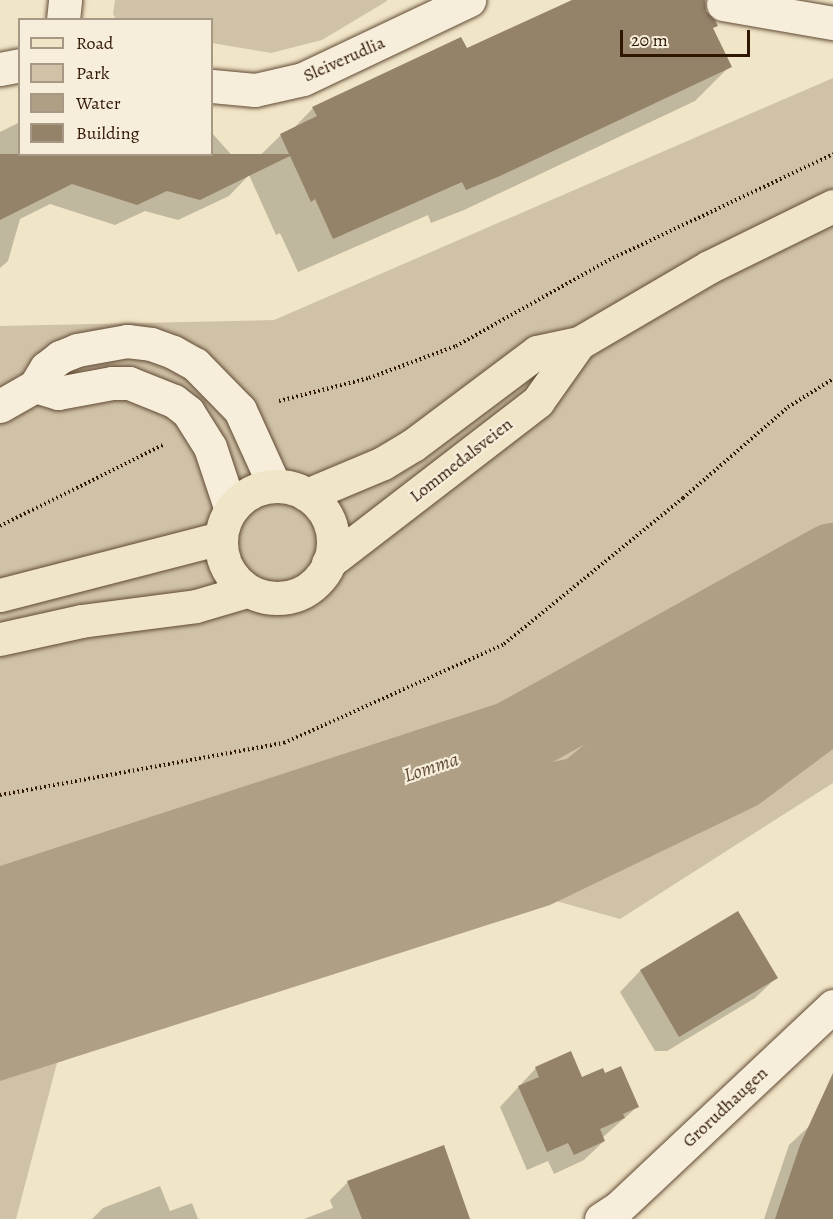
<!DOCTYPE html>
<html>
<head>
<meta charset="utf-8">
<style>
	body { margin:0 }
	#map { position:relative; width:833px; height:1219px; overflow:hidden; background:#f1e5c7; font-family:Alegreya,serif }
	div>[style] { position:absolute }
	.green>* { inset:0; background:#d0c2a6 }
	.water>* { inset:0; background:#af9f84 }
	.shadow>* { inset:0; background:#0003 }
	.river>* { height:78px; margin:-39px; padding:0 39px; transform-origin:39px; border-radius:39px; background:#af9f84 }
	.building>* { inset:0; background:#948269 }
	.path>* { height:4px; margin-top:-2px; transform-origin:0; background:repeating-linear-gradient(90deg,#301703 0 1.5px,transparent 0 4.5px) }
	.roads { filter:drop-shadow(0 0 2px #604a34) drop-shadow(0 0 2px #604a34) }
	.minor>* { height:33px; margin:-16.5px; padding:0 16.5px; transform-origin:16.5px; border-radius:16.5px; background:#f6eedb }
	.major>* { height:33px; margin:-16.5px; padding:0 16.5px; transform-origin:16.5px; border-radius:16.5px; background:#f1e5c7 }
	.major>.ring { margin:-16.5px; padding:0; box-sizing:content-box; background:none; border:33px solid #f1e5c7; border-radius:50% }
	span { translate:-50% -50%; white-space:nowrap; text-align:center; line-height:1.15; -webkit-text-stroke:4.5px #f6eedb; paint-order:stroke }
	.street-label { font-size:18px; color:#301703 }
	.water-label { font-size:20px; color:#634d37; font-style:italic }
	.legend { position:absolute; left:18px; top:18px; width:195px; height:138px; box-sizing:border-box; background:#f6eedb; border:2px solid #a79885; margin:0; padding:8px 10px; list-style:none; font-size:18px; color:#301703 }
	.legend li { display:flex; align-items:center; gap:12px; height:30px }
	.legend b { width:30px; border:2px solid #a79885 }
	.scale { position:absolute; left:620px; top:30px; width:130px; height:27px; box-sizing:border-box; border:3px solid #301703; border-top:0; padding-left:8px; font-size:18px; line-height:21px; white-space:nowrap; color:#301703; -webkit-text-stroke:4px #f6eedb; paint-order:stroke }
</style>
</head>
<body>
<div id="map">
	<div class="green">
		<i style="clip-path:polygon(115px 0,387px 0,387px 1px,322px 40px,271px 53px,212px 43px,212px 20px,116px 19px,113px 14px)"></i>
		<i style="clip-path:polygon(833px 78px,833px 783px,620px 919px,517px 890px,57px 1063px,16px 1219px,0 1219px,0 326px,274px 320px)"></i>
	</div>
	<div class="water">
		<i style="clip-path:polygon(833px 536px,833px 749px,758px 805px,550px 905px,0 1081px,0 874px,567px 759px)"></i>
	</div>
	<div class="shadow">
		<i style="clip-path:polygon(573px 0,699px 0,730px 66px,695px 101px,464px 210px,431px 223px,428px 215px,298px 272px,280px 233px,276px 235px,249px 175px,229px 196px,178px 220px,145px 211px,115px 225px,50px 204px,20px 219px,8px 261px,0 268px,0 132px,20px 122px,20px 154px,212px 154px,212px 133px,245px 170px,281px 135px,292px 130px,313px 108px,466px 50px)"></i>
		<i style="clip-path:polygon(738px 913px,776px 978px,755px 998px,667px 1051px,655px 1051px,620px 992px,640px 971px)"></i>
		<i style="clip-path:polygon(536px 1068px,582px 1079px,604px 1075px,637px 1107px,602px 1138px,604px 1141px,584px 1160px,554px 1174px,548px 1161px,527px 1170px,500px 1107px)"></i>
		<i style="clip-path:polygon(833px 1104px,832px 1219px,764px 1219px,789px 1145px)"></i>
		<i style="clip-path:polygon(348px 1182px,469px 1219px,304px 1219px,333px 1208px,330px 1200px)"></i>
		<i style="clip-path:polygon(160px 1186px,170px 1211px,192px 1203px,198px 1219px,92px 1219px,103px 1208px)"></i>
	</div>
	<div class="river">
		<i style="left:0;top:907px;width:539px;rotate:-18.06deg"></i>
		<i style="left:512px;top:740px;width:367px;rotate:-29deg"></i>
	</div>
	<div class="building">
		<i style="clip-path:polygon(572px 0,705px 0,706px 11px,715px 20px,718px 26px,713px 28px,732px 67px,500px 176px,466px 190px,462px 182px,333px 239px,315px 199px,311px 202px,290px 156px,200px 200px,167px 191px,137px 205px,72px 184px,0 220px,0 154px,289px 154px,280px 134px,317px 116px,312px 107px,461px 37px,467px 48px)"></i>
		<i style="clip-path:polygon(738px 911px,778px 978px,679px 1037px,640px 970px)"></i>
		<i style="clip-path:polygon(571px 1051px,582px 1077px,603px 1068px,605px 1073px,621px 1066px,639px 1107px,623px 1114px,625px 1118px,600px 1129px,605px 1141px,574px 1155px,568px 1143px,547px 1152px,518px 1086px,539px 1077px,535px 1067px)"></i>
		<i style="clip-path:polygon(833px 1073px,833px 1219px,775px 1219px,800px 1145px)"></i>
		<i style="clip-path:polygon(444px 1145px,470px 1219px,362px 1219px,347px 1181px)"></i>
	</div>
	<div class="path">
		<i style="left:279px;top:401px;width:93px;rotate:-14.3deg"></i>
		<i style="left:369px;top:378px;width:93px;rotate:-20.2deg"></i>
		<i style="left:456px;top:346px;width:176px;rotate:-29.3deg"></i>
		<i style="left:609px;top:260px;width:248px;rotate:-25.3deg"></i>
		<i style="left:0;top:526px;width:182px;rotate:-26.4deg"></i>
		<i style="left:0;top:795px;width:289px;rotate:-10.4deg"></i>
		<i style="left:284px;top:743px;width:241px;rotate:-24.2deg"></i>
		<i style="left:504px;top:644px;width:231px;rotate:-39.2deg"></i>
		<i style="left:683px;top:498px;width:139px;rotate:-40.9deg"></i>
		<i style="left:788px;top:407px;width:53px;rotate:-31.9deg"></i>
	</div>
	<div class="roads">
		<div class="minor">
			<i style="left:723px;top:4px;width:112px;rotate:9.8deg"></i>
			<i style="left:63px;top:20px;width:20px;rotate:-84deg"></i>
			<i style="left:0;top:69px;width:20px;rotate:-11deg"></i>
			<i style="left:212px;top:86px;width:43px;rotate:5.3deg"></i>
			<i style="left:255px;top:90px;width:49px;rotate:-12.9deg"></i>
			<i style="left:303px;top:79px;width:184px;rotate:-25.4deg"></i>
			<i style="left:35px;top:386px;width:24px;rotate:17deg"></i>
			<i style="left:58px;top:393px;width:55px;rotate:-10.5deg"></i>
			<i style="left:112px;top:383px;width:17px"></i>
			<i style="left:129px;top:383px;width:48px;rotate:21.8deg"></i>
			<i style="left:174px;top:401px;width:18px;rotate:38deg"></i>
			<i style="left:188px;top:412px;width:41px;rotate:57.8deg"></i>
			<i style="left:210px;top:447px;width:66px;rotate:71.6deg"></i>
			<i style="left:0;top:406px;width:40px;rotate:-29.7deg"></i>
			<i style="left:35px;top:386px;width:21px;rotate:-59deg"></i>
			<i style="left:46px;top:368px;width:18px;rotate:-38deg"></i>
			<i style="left:60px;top:357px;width:18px;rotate:-22deg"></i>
			<i style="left:77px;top:350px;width:51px;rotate:-10.2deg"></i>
			<i style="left:127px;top:341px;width:24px;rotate:7deg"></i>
			<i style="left:151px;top:344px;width:23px;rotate:20deg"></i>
			<i style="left:173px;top:352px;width:25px;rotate:29deg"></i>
			<i style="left:195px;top:364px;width:64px;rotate:45.6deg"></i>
			<i style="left:240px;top:410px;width:82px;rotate:65.6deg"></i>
			<i style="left:601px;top:1219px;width:20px;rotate:-33deg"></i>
			<i style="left:618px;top:1208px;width:295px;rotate:-43.2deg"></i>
		</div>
		<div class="major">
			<i class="ring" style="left:221px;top:486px;width:79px;height:79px"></i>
			<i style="left:307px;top:495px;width:82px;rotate:-22.8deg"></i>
			<i style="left:383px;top:463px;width:35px;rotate:-31deg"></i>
			<i style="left:413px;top:445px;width:155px;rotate:-36.9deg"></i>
			<i style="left:537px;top:352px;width:43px;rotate:-12.1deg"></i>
			<i style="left:579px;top:343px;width:151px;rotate:-30.3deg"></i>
			<i style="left:709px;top:267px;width:138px;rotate:-26.2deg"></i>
			<i style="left:328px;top:563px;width:265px;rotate:-37.6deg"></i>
			<i style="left:538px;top:401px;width:71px;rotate:-54.7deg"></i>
			<i style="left:0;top:595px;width:228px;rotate:-14.5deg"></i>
			<i style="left:0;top:639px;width:83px;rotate:-12.5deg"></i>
			<i style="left:81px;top:621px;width:116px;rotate:-7.4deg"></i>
			<i style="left:196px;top:606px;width:53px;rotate:-16.4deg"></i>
		</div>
	</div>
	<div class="street-label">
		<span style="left:344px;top:59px;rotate:-24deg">Sleiverudlia</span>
		<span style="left:461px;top:460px;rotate:-38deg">Lommedalsveien</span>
		<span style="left:725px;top:1107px;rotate:-43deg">Grorudhaugen</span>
	</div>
	<div class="water-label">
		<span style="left:431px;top:767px;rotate:-18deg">Lomma</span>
	</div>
	<ul class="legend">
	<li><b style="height:8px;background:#f1e5c7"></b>Road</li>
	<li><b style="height:16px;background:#d0c2a6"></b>Park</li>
	<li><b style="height:16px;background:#af9f84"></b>Water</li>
	<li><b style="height:16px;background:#948269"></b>Building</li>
	</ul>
	<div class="scale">20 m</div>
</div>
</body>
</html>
